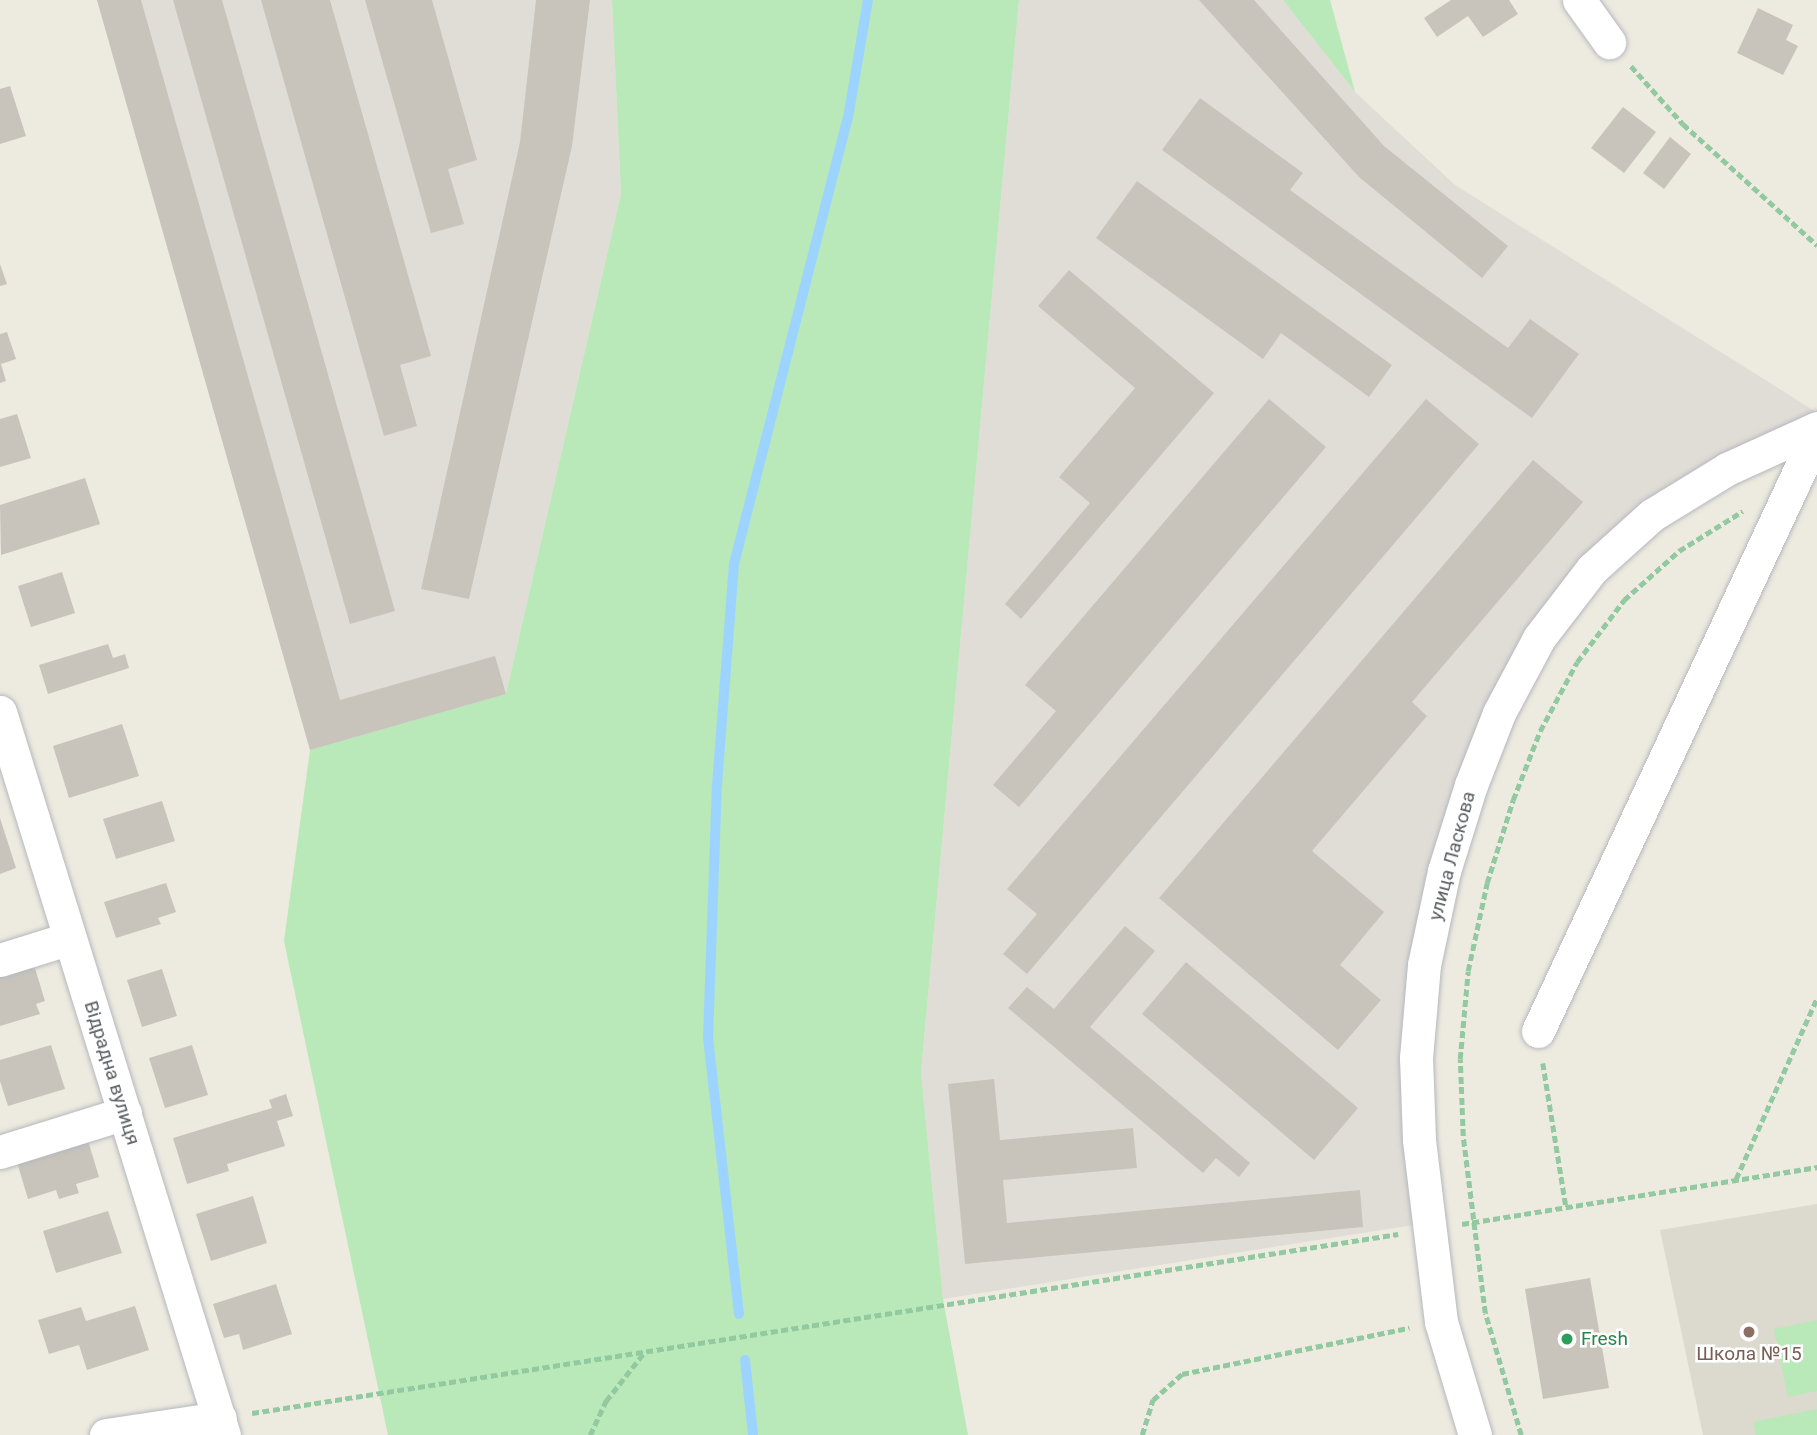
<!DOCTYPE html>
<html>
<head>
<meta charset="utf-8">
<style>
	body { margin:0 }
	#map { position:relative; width:1817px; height:1435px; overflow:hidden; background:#edeadf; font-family:Roboto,sans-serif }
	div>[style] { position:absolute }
	.industrial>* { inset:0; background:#e0ddd7 }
	.education>* { inset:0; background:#dcd9ce }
	.green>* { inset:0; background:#b9e8b9 }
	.stream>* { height:10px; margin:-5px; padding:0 5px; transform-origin:5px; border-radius:5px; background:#9dd4ff }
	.building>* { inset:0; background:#c8c4bc }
	.path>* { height:4.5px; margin-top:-2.25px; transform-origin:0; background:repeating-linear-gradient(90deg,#92c9a1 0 7px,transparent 0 10.5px) }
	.roads { filter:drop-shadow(0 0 2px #b5b8be) drop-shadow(0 0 2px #b5b8be) }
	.minor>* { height:33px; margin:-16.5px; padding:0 16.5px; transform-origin:16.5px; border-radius:16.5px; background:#fff }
	.dots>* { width:19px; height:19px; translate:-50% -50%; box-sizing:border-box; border:4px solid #fff; border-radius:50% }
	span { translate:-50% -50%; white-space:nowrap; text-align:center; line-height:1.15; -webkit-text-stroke:5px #fff; paint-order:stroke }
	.street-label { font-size:19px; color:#585d62 }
	.leisure-label { font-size:19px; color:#27864d }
	.left { translate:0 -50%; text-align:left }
	.education-label { font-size:19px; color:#785e54 }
</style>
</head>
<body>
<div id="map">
	<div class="industrial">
		<i style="clip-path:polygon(97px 0,612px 0,621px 194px,506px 694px,310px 750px)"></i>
		<i style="clip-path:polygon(1019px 0,1283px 0,1355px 92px,1455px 185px,1816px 412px,1720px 457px,1644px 504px,1458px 781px,1414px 1225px,943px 1299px,921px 1072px)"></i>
	</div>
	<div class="education">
		<i style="clip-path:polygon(1817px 1204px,1817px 1435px,1703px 1435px,1660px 1230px)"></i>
	</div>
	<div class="green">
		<i style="clip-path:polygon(612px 0,1019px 0,921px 1072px,943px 1299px,968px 1435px,388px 1435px,284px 941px,310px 750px,506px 694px,621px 194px)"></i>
		<i style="clip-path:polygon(1283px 0,1330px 0,1355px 92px)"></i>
		<i style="clip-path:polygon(1817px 1320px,1817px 1391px,1788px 1397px,1774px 1329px)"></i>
		<i style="clip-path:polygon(1817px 1409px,1817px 1435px,1756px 1435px,1753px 1422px)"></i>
	</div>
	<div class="stream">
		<i style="left:739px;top:1314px;width:277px;rotate:-96.4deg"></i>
		<i style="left:708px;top:1039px;width:254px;rotate:-88deg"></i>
		<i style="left:717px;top:785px;width:222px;rotate:-85.6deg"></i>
		<i style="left:734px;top:564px;width:460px;rotate:-75.7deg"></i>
		<i style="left:848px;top:118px;width:120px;rotate:-80.4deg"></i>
		<i style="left:745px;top:1360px;width:75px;rotate:83.9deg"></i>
	</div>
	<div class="building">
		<i style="clip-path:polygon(97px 0,141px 0,340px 700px,495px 656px,506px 694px,310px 750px)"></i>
		<i style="clip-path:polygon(173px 0,222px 0,395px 611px,350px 624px)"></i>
		<i style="clip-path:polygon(261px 0,330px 0,431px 356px,400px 365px,417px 426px,384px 436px)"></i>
		<i style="clip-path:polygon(365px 0,432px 0,477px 160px,448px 169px,464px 224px,431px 233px)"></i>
		<i style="clip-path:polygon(536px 0,590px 0,572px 146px,469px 599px,421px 589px,520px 142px)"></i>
		<i style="clip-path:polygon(1199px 0,1254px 0,1384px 146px,1508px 246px,1482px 278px,1359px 177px)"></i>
		<i style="clip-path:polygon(1451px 0,1509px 0,1518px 14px,1483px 37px,1468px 16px,1437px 37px,1424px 18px)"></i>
		<i style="clip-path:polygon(1758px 8px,1793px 25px,1786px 40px,1798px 46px,1783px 75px,1737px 53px)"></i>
		<i style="clip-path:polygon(10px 86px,26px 136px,0 144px,0 89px)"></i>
		<i style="clip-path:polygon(1200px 98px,1303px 173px,1290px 190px,1508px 348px,1530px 319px,1579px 354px,1532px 418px,1162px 150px)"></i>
		<i style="clip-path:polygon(1623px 107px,1656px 132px,1624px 173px,1591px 148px)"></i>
		<i style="clip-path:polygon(1670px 137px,1691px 154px,1664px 189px,1643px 173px)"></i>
		<i style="clip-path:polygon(1137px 181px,1392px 365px,1369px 397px,1281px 333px,1263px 359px,1096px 238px)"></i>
		<i style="clip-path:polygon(0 264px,7px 284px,0 286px)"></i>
		<i style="clip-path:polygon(1069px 270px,1214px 393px,1021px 619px,1005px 604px,1090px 503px,1059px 477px,1135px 388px,1038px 306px)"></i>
		<i style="clip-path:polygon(7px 332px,16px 359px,1px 364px,6px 381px,0 383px,0 334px)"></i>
		<i style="clip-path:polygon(1269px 399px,1326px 447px,1019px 807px,993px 785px,1056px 711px,1025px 685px)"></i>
		<i style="clip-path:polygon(1426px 399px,1479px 444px,1027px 974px,1003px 954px,1037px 914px,1007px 889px)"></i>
		<i style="clip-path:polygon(17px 414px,31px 458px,0 467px,0 419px)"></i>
		<i style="clip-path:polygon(1533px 460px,1583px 502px,1412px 702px,1427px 716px,1312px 851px,1384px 912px,1340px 965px,1381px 1000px,1338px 1050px,1159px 898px)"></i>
		<i style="clip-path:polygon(85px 478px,100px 524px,1px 555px,0 505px)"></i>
		<i style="clip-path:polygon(62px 572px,75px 613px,31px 627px,18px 586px)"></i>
		<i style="clip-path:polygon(108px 644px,113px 658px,125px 654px,129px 668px,48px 694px,39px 665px)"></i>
		<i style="clip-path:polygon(122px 724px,139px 776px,69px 798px,53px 746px)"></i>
		<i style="clip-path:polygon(162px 801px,175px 841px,116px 859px,103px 819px)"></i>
		<i style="clip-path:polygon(0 818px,16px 868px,0 874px)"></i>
		<i style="clip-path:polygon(166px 883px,176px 912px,158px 918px,161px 924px,116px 938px,104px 902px)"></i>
		<i style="clip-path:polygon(1125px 926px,1155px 951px,1090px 1027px,1250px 1163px,1239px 1177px,1216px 1158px,1203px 1173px,1008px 1008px,1027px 987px,1054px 1009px)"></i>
		<i style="clip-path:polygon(1186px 962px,1358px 1108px,1314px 1160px,1142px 1014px)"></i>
		<i style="clip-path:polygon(34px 965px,45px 1001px,36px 1004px,40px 1014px,0 1026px,0 976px)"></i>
		<i style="clip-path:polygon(162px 969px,177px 1016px,142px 1027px,127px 980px)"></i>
		<i style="clip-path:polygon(51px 1045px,65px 1089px,8px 1106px,0 1081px,0 1060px)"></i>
		<i style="clip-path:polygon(192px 1045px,208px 1095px,165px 1108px,149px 1058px)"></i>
		<i style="clip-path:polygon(994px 1079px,1000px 1140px,1133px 1128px,1137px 1168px,1003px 1180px,1007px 1223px,1360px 1190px,1363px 1227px,965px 1264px,948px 1084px)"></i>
		<i style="clip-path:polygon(286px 1094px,293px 1116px,277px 1121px,285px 1146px,227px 1164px,229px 1171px,187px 1184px,173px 1138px,272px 1108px,269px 1100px)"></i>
		<i style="clip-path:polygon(87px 1137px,99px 1177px,76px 1184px,79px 1193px,59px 1199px,56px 1190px,28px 1199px,16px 1159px)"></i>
		<i style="clip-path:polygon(253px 1196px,267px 1243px,211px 1261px,196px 1214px)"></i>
		<i style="clip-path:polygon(108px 1211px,122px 1253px,56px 1273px,43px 1231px)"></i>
		<i style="clip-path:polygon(1590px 1278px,1609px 1388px,1543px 1399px,1525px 1289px)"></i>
		<i style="clip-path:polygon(276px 1284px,292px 1334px,243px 1350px,239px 1334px,224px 1338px,213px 1304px)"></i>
		<i style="clip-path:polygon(135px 1306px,149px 1350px,87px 1370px,79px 1345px,49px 1354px,38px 1320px,81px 1307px,86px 1321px)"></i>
	</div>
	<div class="path">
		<i style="left:1631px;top:66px;width:78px;rotate:48.1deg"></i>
		<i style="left:1683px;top:124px;width:181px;rotate:42.1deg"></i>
		<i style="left:1543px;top:1063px;width:146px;rotate:80.9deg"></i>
		<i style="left:1736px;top:1179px;width:198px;rotate:-65.9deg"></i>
		<i style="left:1462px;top:1224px;width:360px;rotate:-9.1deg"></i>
		<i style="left:252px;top:1413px;width:1160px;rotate:-8.88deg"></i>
		<i style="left:590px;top:1435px;width:38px;rotate:-65deg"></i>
		<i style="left:606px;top:1401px;width:60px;rotate:-51.8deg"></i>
		<i style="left:1142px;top:1435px;width:37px;rotate:-73deg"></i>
		<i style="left:1153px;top:1400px;width:39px;rotate:-42deg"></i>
		<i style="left:1182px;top:1374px;width:232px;rotate:-11.5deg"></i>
		<i style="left:1521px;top:1435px;width:127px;rotate:-106.4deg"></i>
		<i style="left:1485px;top:1313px;width:178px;rotate:-97.1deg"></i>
		<i style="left:1463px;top:1136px;width:77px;rotate:-92.2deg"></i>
		<i style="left:1460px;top:1059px;width:88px;rotate:-84.8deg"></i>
		<i style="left:1468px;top:971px;width:90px;rotate:-77.8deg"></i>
		<i style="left:1487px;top:883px;width:87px;rotate:-72.6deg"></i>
		<i style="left:1513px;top:800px;width:74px;rotate:-68.6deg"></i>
		<i style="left:1540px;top:731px;width:78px;rotate:-61.8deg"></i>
		<i style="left:1577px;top:662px;width:78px;rotate:-52.8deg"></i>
		<i style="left:1624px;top:600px;width:74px;rotate:-41.7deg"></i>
		<i style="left:1679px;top:551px;width:75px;rotate:-32deg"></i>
	</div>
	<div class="roads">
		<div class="minor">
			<i style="left:1579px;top:0;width:52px;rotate:54.5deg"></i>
			<i style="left:0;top:712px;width:757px;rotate:72.79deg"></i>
			<i style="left:0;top:960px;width:73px;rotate:-17.4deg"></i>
			<i style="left:1538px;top:1031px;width:660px;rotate:-64.99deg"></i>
			<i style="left:0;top:1152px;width:131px;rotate:-17.3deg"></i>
			<i style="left:106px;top:1435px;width:115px;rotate:-8.5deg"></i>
			<i style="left:1475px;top:1435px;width:118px;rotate:-106.7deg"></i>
			<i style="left:1441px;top:1322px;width:184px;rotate:-96.9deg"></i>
			<i style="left:1419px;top:1139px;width:81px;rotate:-92.1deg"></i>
			<i style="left:1416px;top:1058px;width:93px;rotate:-85.1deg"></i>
			<i style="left:1424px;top:965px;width:96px;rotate:-78deg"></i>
			<i style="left:1444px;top:871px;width:90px;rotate:-72.6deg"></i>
			<i style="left:1471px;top:785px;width:77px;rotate:-68.7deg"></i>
			<i style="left:1499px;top:713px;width:85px;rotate:-61.9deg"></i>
			<i style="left:1539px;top:638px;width:87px;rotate:-52.5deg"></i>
			<i style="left:1592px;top:569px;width:81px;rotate:-42deg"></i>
			<i style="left:1652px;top:515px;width:88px;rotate:-31.5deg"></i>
			<i style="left:1727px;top:469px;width:99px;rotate:-24.5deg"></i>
		</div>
	</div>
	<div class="dots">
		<i style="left:1749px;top:1332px;background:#8d6e63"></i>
		<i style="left:1567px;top:1339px;background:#2e9e5b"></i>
	</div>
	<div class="street-label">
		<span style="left:1452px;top:856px;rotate:-75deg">улица Ласкова</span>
		<span style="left:112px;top:1073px;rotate:73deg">Відрадна вулиця</span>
	</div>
	<div class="leisure-label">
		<span class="left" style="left:1581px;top:1339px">Fresh</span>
	</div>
	<div class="education-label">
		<span style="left:1749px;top:1354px">Школа №15</span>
	</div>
</div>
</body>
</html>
